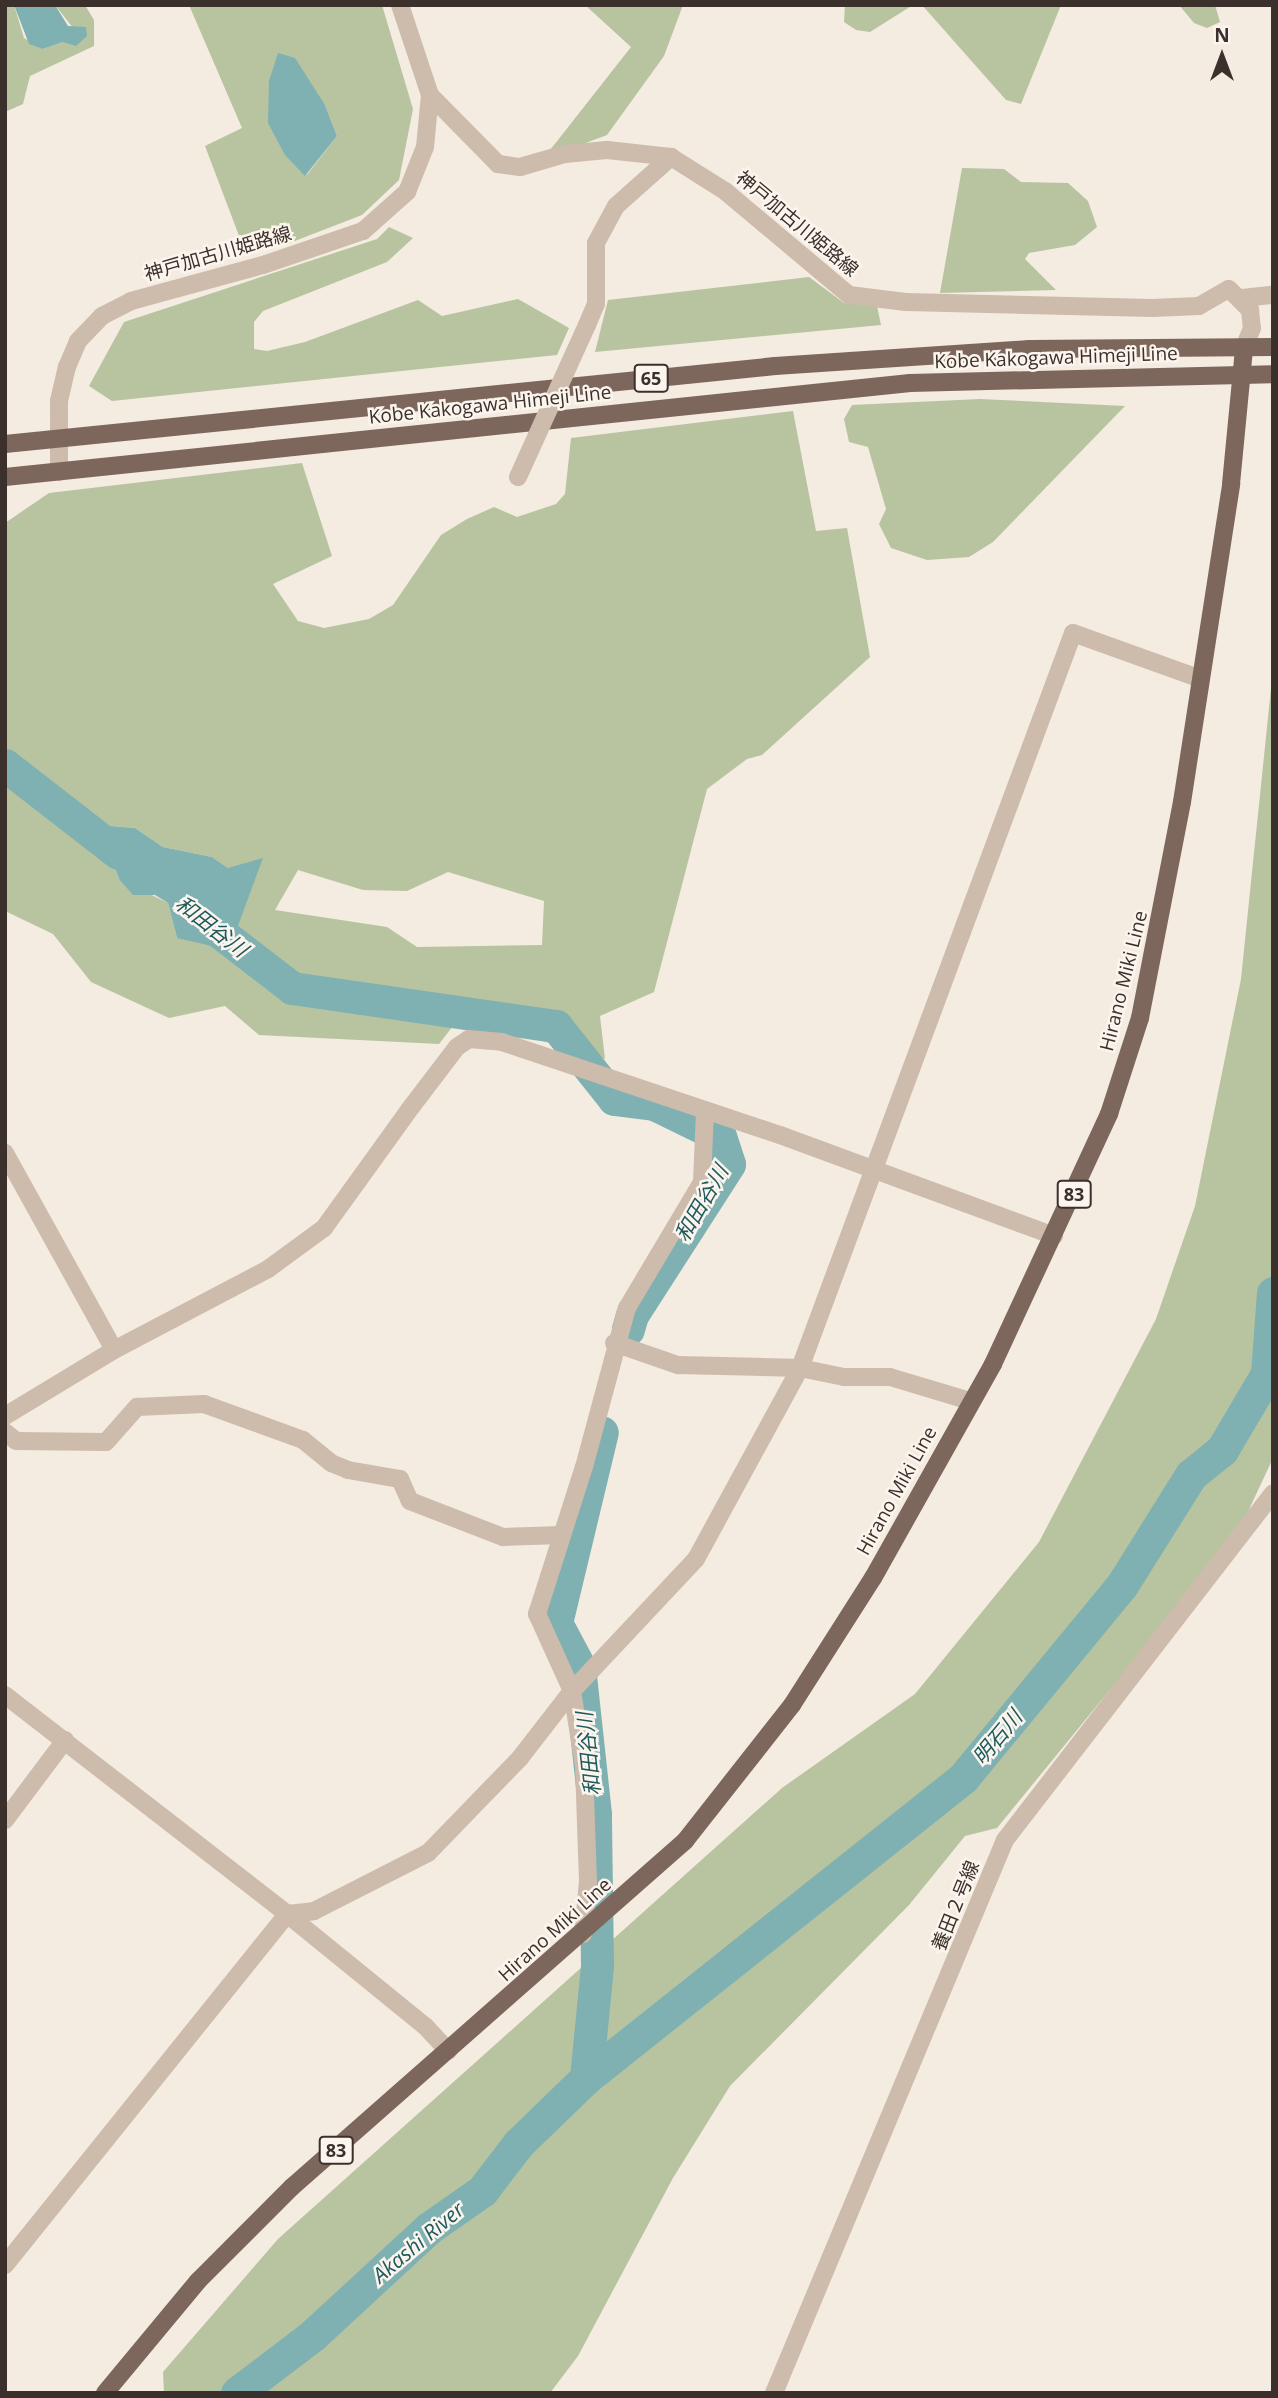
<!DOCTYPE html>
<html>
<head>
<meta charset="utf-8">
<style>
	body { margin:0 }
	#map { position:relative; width:1278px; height:2398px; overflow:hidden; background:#f4ebe1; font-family:"Open Sans","Noto Sans JP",sans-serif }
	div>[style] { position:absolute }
	.green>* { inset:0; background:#b8c4a0 }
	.water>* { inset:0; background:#7fb0b2 }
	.river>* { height:33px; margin:-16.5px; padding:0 16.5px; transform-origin:16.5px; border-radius:16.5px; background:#7fb0b2 }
	.minor>* { height:18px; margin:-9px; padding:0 9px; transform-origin:9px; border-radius:9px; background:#cdbbac }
	.major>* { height:18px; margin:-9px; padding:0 9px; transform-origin:9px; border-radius:9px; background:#7d675c }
	.minor-bridge>* { height:18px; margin:-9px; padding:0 9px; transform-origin:9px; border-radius:9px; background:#cdbbac }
	span { translate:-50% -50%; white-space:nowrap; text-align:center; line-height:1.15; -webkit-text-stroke:5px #fbf5ee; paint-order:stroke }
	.shield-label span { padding:2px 5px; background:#fbf5ee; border:2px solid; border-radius:5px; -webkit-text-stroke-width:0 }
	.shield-label { font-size:18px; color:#3b302b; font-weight:700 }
	.street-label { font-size:19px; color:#3b302b }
	.water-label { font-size:21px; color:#1f5a5e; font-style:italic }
	.frame { position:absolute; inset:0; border:7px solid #3b302b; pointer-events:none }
	.north { position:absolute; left:1187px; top:21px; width:70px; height:70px; -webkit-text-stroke:5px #fbf5ee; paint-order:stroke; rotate:0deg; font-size:19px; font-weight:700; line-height:28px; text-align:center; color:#3b302b }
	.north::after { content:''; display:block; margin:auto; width:24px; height:32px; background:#3b302b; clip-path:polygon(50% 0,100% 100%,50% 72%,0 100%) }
</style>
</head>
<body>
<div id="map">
	<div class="green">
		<i style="clip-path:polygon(5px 5px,14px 5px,24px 38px,43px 49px,63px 42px,74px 29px,55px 5px,85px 5px,94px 20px,94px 46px,30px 76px,23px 104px,5px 112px)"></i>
		<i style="clip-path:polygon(evenodd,189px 5px,382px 5px,413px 109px,399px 180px,362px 215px,287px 244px,241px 241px,205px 146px,242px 128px,189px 5px,325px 105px,337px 136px,306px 176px,325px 105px)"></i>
		<i style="clip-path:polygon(585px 5px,683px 5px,664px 56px,607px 135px,543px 159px,631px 47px)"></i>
		<i style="clip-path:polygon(845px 5px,913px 5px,870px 32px,856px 30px,844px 22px)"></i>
		<i style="clip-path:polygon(922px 5px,1061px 5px,1021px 104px,1006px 100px)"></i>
		<i style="clip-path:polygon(1179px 5px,1215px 5px,1220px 22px,1207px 28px,1194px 23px)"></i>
		<i style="clip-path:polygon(962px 168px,1004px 169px,1021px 182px,1068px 183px,1088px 201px,1097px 227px,1075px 245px,1029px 253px,1025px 259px,1056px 290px,940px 293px)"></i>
		<i style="clip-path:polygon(389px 227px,413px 238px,387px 262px,263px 311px,254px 322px,254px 349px,267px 351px,305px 342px,418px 300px,442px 316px,518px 299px,569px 328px,557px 355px,112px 401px,89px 386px,124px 322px,377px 239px)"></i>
		<i style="clip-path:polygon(809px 277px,844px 303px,877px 306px,881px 325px,595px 352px,608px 300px)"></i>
		<i style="clip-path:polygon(980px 399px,1125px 406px,993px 542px,969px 557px,927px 560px,891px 548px,879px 524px,886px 509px,868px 447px,849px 442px,844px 419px,852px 405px)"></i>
		<i style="clip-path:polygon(evenodd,793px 411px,816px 531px,847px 528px,870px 657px,762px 755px,747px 759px,707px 789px,654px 992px,600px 1016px,605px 1059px,460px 1017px,439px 1044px,259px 1035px,225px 1006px,169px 1018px,91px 982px,53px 934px,5px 911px,5px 523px,49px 493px,302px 463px,332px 556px,273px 584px,298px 621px,324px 628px,369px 619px,393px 605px,441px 535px,467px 519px,494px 507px,517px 517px,556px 504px,565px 494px,571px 438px,793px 411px,86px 824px,135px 828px,163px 847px,212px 857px,228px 868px,177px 938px,168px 903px,119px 879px,114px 865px,87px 841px,86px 824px,793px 411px,298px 870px,363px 890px,407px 891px,448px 872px,544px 901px,542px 945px,417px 947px,387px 927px,275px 910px,298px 870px)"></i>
		<i style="clip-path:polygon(1273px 669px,1273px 1458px,1238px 1533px,997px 1828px,965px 1836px,909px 1905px,730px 2086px,673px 2178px,578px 2356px,550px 2393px,164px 2393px,163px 2372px,278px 2239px,782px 1788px,915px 1694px,1039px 1542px,1156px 1319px,1195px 1206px,1241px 979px)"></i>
	</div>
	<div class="water">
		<i style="clip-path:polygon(14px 5px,55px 5px,68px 26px,86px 27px,87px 36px,76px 46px,63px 42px,43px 49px,29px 44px)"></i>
		<i style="clip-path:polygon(278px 53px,295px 58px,325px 105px,337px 136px,305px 176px,285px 155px,268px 123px,269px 81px)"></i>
		<i style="clip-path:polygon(86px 824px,135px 828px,163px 847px,212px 857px,228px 868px,263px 858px,229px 950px,177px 938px,168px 903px,155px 895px,133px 895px,119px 879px,114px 865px,87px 841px,80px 829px)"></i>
	</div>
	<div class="river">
		<i style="left:5px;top:765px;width:143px;rotate:37.9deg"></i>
		<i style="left:196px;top:914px;width:121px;rotate:37.6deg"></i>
		<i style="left:292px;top:988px;width:267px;rotate:8.2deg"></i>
		<i style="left:556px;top:1026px;width:93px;rotate:51.5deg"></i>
		<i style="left:614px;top:1099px;width:40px;rotate:7.1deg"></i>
		<i style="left:654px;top:1104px;width:73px;rotate:25.9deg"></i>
		<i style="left:720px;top:1136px;width:29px;rotate:72deg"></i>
		<i style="left:729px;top:1164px;width:179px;rotate:122.7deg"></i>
		<i style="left:632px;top:1315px;width:15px;rotate:106deg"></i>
		<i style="left:586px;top:2078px;width:114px;rotate:-84.4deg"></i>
		<i style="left:597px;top:1965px;width:151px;rotate:-90.8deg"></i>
		<i style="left:595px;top:1814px;width:149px;rotate:-96.2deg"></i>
		<i style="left:579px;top:1666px;width:49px;rotate:-118.1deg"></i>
		<i style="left:556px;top:1623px;width:196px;rotate:-76.5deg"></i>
		<i style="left:237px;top:2393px;width:96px;rotate:-37.3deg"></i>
		<i style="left:313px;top:2335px;width:158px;rotate:-42.7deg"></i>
		<i style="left:429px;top:2228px;width:65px;rotate:-34.9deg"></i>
		<i style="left:482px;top:2191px;width:59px;rotate:-52.5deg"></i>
		<i style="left:518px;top:2144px;width:95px;rotate:-44.1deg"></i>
		<i style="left:586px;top:2078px;width:482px;rotate:-38.5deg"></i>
		<i style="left:963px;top:1778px;width:250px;rotate:-50.5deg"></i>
		<i style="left:1122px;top:1585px;width:130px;rotate:-57.9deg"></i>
		<i style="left:1191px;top:1475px;width:40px;rotate:-39deg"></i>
		<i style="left:1222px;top:1450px;width:88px;rotate:-59.4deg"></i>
		<i style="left:1267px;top:1374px;width:81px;rotate:-85.8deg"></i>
	</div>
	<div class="minor">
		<i style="left:430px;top:95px;width:97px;rotate:45.4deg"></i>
		<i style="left:498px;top:164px;width:22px;rotate:8deg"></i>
		<i style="left:520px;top:167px;width:47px;rotate:-16.1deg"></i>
		<i style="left:565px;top:154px;width:42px;rotate:-5.4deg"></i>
		<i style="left:607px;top:150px;width:64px;rotate:6.2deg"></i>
		<i style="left:671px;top:157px;width:64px;rotate:32.2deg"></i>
		<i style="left:725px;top:191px;width:162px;rotate:40deg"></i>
		<i style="left:849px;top:295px;width:57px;rotate:7deg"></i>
		<i style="left:906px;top:302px;width:246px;rotate:1.4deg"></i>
		<i style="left:1152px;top:308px;width:47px;rotate:-2.4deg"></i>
		<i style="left:1199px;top:306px;width:34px;rotate:-30deg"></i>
		<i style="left:1229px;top:289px;width:30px;rotate:45deg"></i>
		<i style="left:1250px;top:310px;width:18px;rotate:84deg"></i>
		<i style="left:1252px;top:328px;width:22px;rotate:112deg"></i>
		<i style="left:1242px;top:298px;width:31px;rotate:-6deg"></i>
		<i style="left:587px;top:325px;width:23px;rotate:-67deg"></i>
		<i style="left:596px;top:304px;width:61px;rotate:-90deg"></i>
		<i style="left:596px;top:243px;width:42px;rotate:-61.6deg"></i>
		<i style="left:616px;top:206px;width:74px;rotate:-41.7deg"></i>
		<i style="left:59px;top:472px;width:71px;rotate:-90deg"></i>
		<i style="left:59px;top:401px;width:35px;rotate:-77deg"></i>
		<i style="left:67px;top:367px;width:28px;rotate:-67deg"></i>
		<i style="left:78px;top:341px;width:35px;rotate:-46deg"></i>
		<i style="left:102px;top:316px;width:33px;rotate:-27deg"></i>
		<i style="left:131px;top:301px;width:137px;rotate:-15.3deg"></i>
		<i style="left:263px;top:265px;width:106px;rotate:-18.8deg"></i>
		<i style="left:363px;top:231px;width:59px;rotate:-41.6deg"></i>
		<i style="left:407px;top:192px;width:48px;rotate:-68.2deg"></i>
		<i style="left:425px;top:147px;width:52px;rotate:-84.5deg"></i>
		<i style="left:430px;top:95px;width:95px;rotate:-108.4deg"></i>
		<i style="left:5px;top:1153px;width:225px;rotate:61deg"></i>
		<i style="left:614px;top:1343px;width:68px;rotate:19deg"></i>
		<i style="left:678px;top:1365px;width:122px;rotate:1.4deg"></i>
		<i style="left:800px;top:1368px;width:45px;rotate:11.6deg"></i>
		<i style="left:844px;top:1377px;width:46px"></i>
		<i style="left:890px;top:1377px;width:84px;rotate:16.7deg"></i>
		<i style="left:5px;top:1416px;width:127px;rotate:-31.2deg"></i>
		<i style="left:114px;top:1350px;width:174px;rotate:-27.7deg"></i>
		<i style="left:268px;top:1269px;width:69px;rotate:-36.2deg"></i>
		<i style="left:324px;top:1228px;width:150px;rotate:-54.2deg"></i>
		<i style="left:412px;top:1106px;width:74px;rotate:-52.7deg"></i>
		<i style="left:457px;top:1047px;width:14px;rotate:-34deg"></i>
		<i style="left:469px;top:1039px;width:33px;rotate:5deg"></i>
		<i style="left:502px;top:1042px;width:293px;rotate:18.5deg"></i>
		<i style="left:780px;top:1135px;width:292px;rotate:20.2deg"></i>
		<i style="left:5px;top:1432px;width:14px;rotate:39deg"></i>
		<i style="left:16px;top:1441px;width:90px;rotate:0.6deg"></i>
		<i style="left:106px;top:1442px;width:47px;rotate:-48.5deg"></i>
		<i style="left:137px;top:1407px;width:67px;rotate:-2.6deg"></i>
		<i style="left:204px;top:1404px;width:105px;rotate:20deg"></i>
		<i style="left:303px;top:1440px;width:36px;rotate:39deg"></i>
		<i style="left:331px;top:1463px;width:18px;rotate:22deg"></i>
		<i style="left:348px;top:1470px;width:53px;rotate:9.8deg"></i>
		<i style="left:400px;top:1479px;width:24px;rotate:66deg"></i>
		<i style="left:410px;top:1501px;width:100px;rotate:21.2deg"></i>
		<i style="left:503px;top:1537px;width:59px;rotate:-1.9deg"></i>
		<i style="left:5px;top:1695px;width:357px;rotate:37.8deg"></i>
		<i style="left:287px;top:1914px;width:178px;rotate:39.1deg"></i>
		<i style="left:425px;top:2026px;width:34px;rotate:47deg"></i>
		<i style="left:5px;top:1820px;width:100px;rotate:-53.1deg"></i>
		<i style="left:583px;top:1934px;width:53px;rotate:-84.6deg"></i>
		<i style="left:588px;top:1881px;width:115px;rotate:-92deg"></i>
		<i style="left:584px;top:1766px;width:76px;rotate:-99.1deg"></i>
		<i style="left:572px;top:1691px;width:85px;rotate:-114.4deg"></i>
		<i style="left:537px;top:1614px;width:154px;rotate:-72.3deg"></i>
		<i style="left:584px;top:1467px;width:165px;rotate:-74.9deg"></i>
		<i style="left:627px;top:1308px;width:147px;rotate:-59.2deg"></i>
		<i style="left:702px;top:1182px;width:71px;rotate:-87.6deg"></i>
		<i style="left:5px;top:2265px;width:450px;rotate:-51.2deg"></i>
		<i style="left:287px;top:1914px;width:27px;rotate:-6deg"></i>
		<i style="left:314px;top:1911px;width:128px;rotate:-27deg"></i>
		<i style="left:428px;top:1853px;width:132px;rotate:-45.9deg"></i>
		<i style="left:520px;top:1758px;width:85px;rotate:-52.2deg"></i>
		<i style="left:572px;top:1691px;width:181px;rotate:-46.8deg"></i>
		<i style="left:696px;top:1559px;width:217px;rotate:-61.4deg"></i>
		<i style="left:800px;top:1368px;width:784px;rotate:-69.62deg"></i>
		<i style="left:1073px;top:633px;width:136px;rotate:19.8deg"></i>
		<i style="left:774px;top:2393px;width:599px;rotate:-67.33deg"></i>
		<i style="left:1005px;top:1840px;width:438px;rotate:-52.3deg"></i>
	</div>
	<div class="major">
		<i style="left:5px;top:444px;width:774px;rotate:-5.78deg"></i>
		<i style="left:775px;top:366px;width:255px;rotate:-3.8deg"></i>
		<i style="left:1029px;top:349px;width:244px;rotate:-0.5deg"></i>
		<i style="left:5px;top:477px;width:910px;rotate:-5.93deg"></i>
		<i style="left:910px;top:383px;width:363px;rotate:-1.4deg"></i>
		<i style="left:105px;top:2393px;width:146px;rotate:-50.3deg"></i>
		<i style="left:198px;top:2281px;width:133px;rotate:-45deg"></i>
		<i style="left:292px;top:2187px;width:524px;rotate:-41.36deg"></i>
		<i style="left:685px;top:1841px;width:173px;rotate:-51.8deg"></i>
		<i style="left:792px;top:1705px;width:151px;rotate:-57.5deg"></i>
		<i style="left:873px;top:1578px;width:245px;rotate:-60.7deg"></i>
		<i style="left:993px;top:1364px;width:276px;rotate:-65.1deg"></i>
		<i style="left:1109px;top:1114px;width:101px;rotate:-72.1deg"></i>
		<i style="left:1140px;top:1018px;width:220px;rotate:-79deg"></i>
		<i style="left:1182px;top:802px;width:322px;rotate:-81.2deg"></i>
		<i style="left:1231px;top:484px;width:137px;rotate:-84.5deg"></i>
	</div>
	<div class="minor-bridge">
		<i style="left:518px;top:477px;width:167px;rotate:-65.6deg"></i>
	</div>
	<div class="shield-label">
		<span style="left:651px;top:378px">65</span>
		<span style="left:1074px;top:1194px">83</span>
		<span style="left:336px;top:2150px">83</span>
	</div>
	<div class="street-label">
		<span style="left:797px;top:224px;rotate:40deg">神戸加古川姫路線</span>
		<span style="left:218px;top:254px;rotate:-16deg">神戸加古川姫路線</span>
		<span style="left:1056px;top:358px;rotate:-2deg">Kobe Kakogawa Himeji Line</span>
		<span style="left:490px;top:405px;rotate:-6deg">Kobe Kakogawa Himeji Line</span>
		<span style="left:1124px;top:981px;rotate:-76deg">Hirano Miki Line</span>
		<span style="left:897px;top:1491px;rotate:-61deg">Hirano Miki Line</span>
		<span style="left:956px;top:1906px;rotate:-68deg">養田２号線</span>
		<span style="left:555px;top:1930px;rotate:-42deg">Hirano Miki Line</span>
	</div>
	<div class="water-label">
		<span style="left:212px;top:926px;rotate:38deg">和田谷川</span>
		<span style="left:701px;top:1203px;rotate:-60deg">和田谷川</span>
		<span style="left:997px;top:1737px;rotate:-50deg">明石川</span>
		<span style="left:588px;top:1754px;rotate:-96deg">和田谷川</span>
		<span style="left:418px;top:2242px;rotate:-40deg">Akashi River</span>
	</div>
	<div class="frame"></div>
	<div class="north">N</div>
</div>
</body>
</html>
